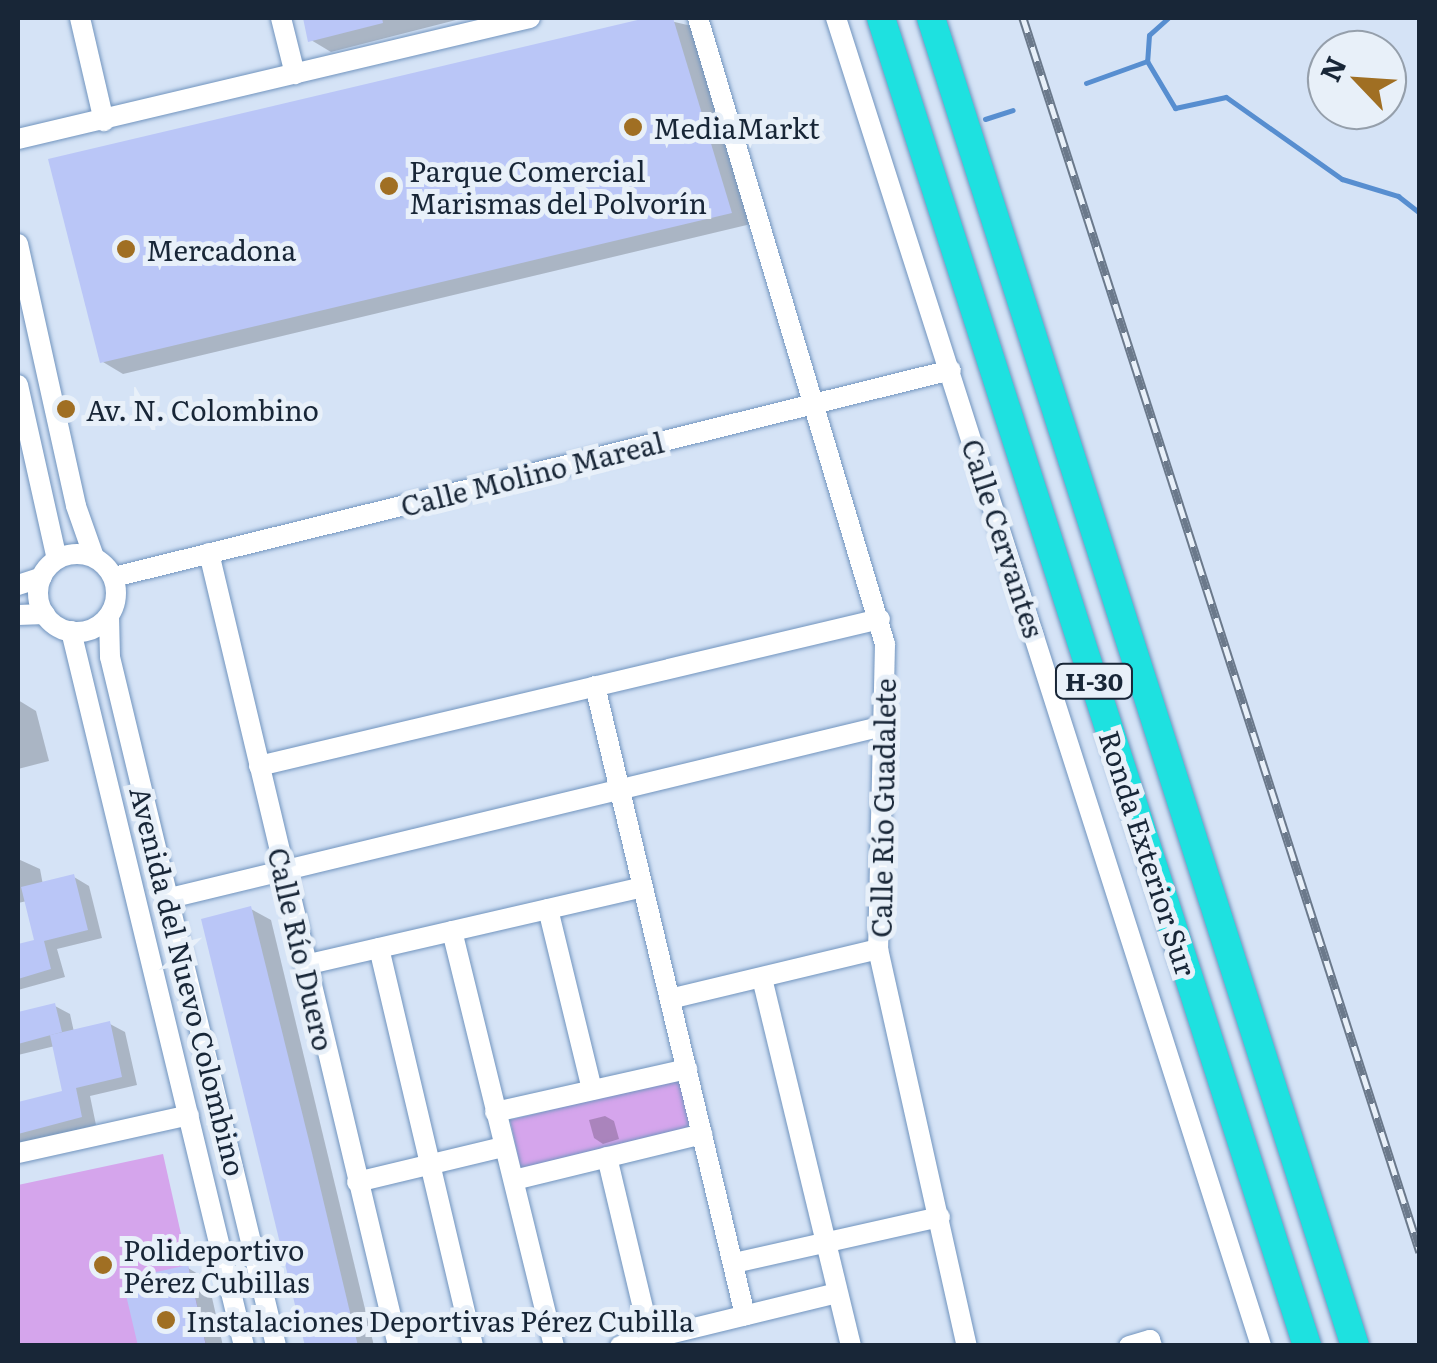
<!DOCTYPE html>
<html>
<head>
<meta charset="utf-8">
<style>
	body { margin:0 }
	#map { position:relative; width:1437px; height:1363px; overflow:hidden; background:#d5e3f6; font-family:Literata,serif }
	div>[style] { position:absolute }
	.green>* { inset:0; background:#d5a5ec }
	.shadow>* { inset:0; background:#0003 }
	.stream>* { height:5px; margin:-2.5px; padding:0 2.5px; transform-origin:2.5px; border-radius:2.5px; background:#578ed0 }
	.building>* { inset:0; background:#bac6f7 }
	.roads { filter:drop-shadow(0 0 2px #7194be) drop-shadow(0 0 2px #7194be) }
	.minor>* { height:20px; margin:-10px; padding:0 10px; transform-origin:10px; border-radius:10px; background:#fff }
	.minor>.ring { margin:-10px; padding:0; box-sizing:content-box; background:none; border:20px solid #fff; border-radius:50% }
	.highway>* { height:28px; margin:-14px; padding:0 14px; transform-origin:14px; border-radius:14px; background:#1ee1e0 }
	.rail>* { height:9px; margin-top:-4.5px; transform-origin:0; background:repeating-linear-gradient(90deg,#e8f0f9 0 15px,#6b798b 0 30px); box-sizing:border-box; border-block:2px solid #6b798b }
	.dots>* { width:28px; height:28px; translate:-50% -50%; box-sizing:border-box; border:5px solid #e8f0f9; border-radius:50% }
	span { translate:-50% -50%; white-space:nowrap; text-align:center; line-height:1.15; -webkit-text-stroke:10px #e8f0f9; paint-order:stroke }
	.shield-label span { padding:2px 8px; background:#e8f0f9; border:2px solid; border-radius:8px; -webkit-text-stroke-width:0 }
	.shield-label { font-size:25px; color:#182637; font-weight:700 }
	.poi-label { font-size:28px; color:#182637 }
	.left { translate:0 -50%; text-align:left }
	.street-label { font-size:28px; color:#182637 }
	.frame { position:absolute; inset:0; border:20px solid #182637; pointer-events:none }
	.north { position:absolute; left:1307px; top:30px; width:100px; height:100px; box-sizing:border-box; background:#e8f0f9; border:2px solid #959fab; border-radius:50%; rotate:295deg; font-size:28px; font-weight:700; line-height:40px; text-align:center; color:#182637 }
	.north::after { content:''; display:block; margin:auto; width:35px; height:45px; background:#a06f23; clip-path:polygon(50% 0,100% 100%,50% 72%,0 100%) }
</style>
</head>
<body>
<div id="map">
	<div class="green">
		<i style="clip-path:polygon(684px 1077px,695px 1128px,521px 1169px,510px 1120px)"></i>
		<i style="clip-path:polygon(163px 1154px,206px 1345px,18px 1345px,18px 1185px)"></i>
	</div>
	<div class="shadow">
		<i style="clip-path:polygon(306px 18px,464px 18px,331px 52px,311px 40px)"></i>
		<i style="clip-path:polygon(657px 18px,692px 26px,751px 224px,123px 374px,103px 362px,51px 161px)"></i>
		<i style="clip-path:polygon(18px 700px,36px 711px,49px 761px,18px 769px)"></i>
		<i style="clip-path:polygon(18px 859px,40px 869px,43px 885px,74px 877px,89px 886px,102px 938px,57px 949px,65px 977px,18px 990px,18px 947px,37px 942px,27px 901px,18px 903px)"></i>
		<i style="clip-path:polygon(251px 909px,271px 920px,374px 1346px,308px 1346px)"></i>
		<i style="clip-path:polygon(55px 1006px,70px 1014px,74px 1032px,110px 1024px,125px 1032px,137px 1085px,90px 1096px,96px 1125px,18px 1145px,18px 1104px,65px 1093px,55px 1046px,18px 1055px,18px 1015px)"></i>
		<i style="clip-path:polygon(605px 1116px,614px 1121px,619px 1139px,603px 1144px,594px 1138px,589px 1120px)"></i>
		<i style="clip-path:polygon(188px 1268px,208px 1280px,223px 1346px,141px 1346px,153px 1292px)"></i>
	</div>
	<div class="stream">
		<i style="left:1168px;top:18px;width:25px;rotate:138deg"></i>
		<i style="left:1149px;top:35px;width:26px;rotate:94deg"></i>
		<i style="left:1147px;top:61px;width:55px;rotate:59.2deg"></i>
		<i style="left:1175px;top:108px;width:52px;rotate:-12.2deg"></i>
		<i style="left:1226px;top:97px;width:142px;rotate:35.3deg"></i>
		<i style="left:1342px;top:179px;width:59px;rotate:16.9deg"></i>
		<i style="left:1398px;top:196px;width:28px;rotate:38deg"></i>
		<i style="left:1086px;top:83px;width:65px;rotate:-19.8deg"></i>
		<i style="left:985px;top:119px;width:29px;rotate:-18deg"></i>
	</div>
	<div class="building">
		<i style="clip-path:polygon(303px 18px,382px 18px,383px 23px,308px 42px)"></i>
		<i style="clip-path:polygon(646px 18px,673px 18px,732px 213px,100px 363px,48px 159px)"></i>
		<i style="clip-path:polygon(74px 874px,88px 930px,44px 941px,51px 969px,18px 979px,18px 944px,34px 940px,21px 887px)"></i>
		<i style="clip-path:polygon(251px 906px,312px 1153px,358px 1346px,305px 1346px,201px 919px)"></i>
		<i style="clip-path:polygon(55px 1003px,62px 1032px,18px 1044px,18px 1012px)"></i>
		<i style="clip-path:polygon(110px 1021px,122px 1077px,76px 1088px,82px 1117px,18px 1134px,18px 1102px,62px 1091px,50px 1035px)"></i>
		<i style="clip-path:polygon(188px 1265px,206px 1346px,138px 1346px,126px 1295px,150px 1290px,147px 1274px)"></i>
	</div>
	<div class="roads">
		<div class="minor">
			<i style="left:80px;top:18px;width:106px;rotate:76.9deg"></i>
			<i style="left:281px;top:18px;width:58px;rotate:76deg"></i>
			<i style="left:698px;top:18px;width:653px;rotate:73.37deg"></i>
			<i style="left:885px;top:644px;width:305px;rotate:91.3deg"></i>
			<i style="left:878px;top:949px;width:407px;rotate:77.4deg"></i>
			<i style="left:836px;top:18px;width:1394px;rotate:72.25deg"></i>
			<i style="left:18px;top:139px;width:526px;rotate:-13.3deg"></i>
			<i style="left:18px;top:244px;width:268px;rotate:77.5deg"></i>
			<i style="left:76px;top:506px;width:54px;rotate:70.6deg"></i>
			<i style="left:18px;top:385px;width:178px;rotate:77.4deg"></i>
			<i style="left:209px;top:553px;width:815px;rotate:76.59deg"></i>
			<i class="ring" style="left:38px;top:554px;width:58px;height:58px"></i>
			<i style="left:114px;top:577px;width:862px;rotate:-13.89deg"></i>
			<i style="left:18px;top:585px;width:25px;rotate:-18deg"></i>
			<i style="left:18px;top:615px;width:27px;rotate:-2deg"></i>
			<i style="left:109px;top:616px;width:41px;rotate:88.6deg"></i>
			<i style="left:110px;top:657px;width:709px;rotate:76.45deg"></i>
			<i style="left:71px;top:631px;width:736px;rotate:76.4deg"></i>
			<i style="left:595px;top:686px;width:647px;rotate:76.59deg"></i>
			<i style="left:259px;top:766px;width:638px;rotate:-13.32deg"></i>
			<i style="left:170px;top:898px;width:733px;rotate:-13.56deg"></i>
			<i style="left:548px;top:909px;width:186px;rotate:76.3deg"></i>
			<i style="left:452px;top:931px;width:427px;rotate:76.2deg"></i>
			<i style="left:379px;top:948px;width:409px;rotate:76.7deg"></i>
			<i style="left:305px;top:965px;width:346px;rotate:-13deg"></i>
			<i style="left:762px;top:978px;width:379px;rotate:76.4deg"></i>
			<i style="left:670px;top:999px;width:214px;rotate:-13.5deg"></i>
			<i style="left:495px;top:1112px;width:197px;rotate:-12.6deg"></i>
			<i style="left:18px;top:1153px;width:175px;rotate:-12.5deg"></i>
			<i style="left:607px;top:1157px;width:186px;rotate:76.6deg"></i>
			<i style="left:514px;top:1180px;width:194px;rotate:-13.7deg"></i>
			<i style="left:357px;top:1182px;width:150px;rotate:-13.5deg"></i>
			<i style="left:734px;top:1263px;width:211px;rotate:-12.6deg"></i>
			<i style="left:620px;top:1346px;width:223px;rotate:-13.7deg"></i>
			<i style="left:1129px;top:1346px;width:22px;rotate:-16deg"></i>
			<i style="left:1150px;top:1340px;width:6px;rotate:72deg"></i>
		</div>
		<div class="highway">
			<i style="left:881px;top:18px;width:1395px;rotate:72.21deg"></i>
			<i style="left:931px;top:18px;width:1394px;rotate:72.29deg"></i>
		</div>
	</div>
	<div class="rail">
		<i style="left:1023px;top:18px;width:1296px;rotate:72.17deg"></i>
	</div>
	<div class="dots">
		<i style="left:633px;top:127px;background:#a06f23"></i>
		<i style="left:389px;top:186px;background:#a06f23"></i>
		<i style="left:126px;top:249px;background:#a06f23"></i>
		<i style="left:66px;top:409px;background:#a06f23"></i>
		<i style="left:103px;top:1265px;background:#a06f23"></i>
		<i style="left:166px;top:1320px;background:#a06f23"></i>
	</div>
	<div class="shield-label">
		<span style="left:1094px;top:681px">H-30</span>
	</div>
	<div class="poi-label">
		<span class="left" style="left:653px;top:127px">MediaMarkt</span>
		<span class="left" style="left:409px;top:186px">Parque Comercial<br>Marismas del Polvorín</span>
		<span class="left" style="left:146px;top:249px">Mercadona</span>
		<span class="left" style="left:86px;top:409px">Av. N. Colombino</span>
		<span class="left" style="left:123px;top:1265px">Polideportivo<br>Pérez Cubillas</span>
		<span class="left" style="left:186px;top:1320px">Instalaciones Deportivas Pérez Cubilla</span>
	</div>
	<div class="street-label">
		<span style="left:532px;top:473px;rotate:-14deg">Calle Molino Mareal</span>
		<span style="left:1004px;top:538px;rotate:72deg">Calle Cervantes</span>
		<span style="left:882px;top:808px;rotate:-89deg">Calle Río Guadalete</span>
		<span style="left:1149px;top:853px;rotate:72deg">Ronda Exterior Sur</span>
		<span style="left:302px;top:949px;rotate:77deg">Calle Río Duero</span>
		<span style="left:189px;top:981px;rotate:76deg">Avenida del Nuevo Colombino</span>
	</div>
	<div class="frame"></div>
	<div class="north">N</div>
</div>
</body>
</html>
